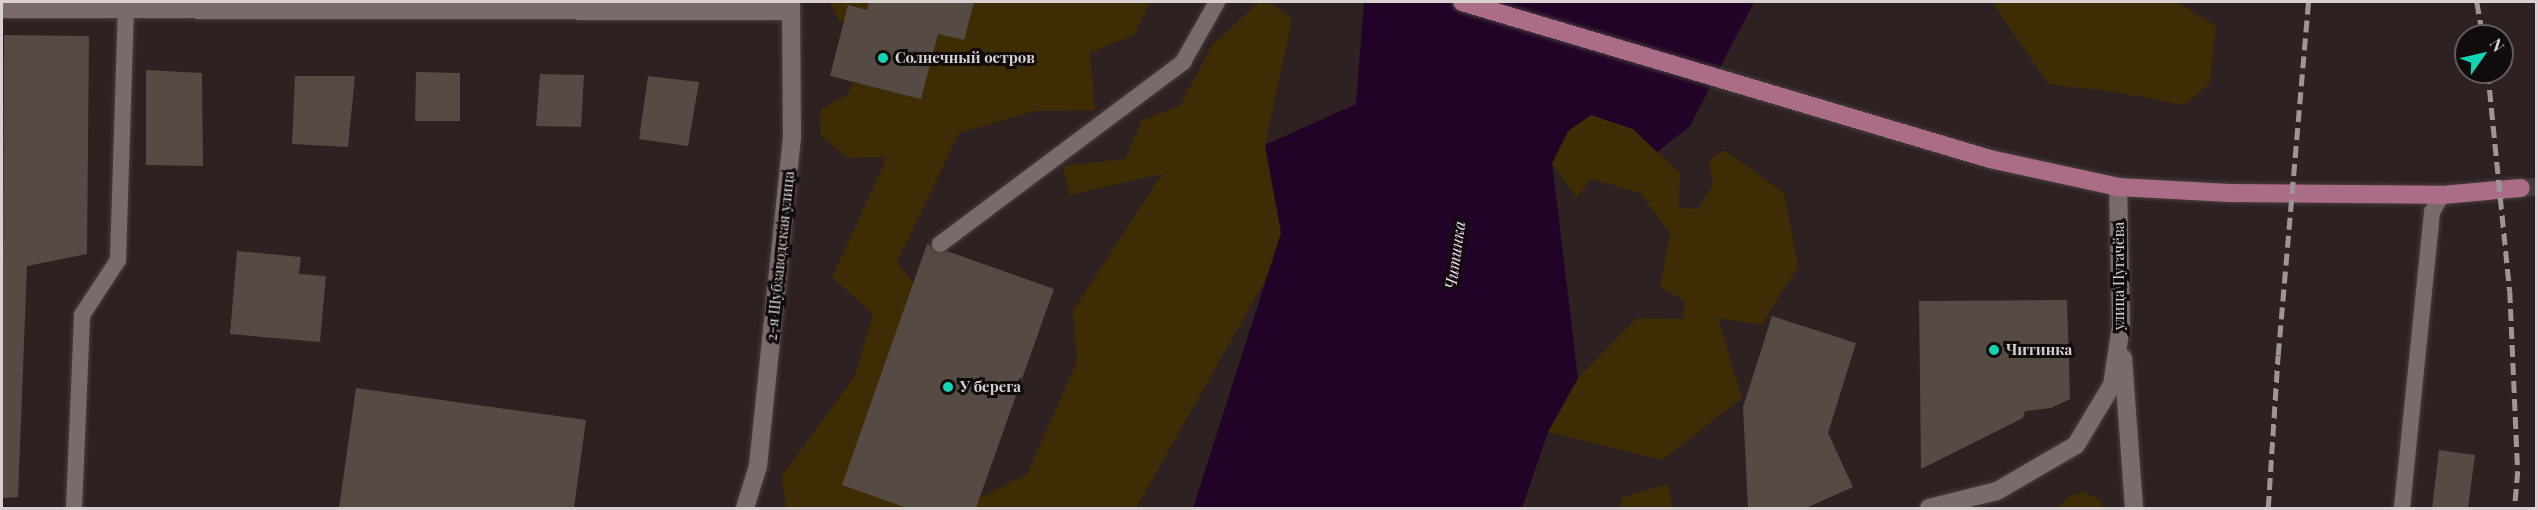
<!DOCTYPE html>
<html>
<head>
<meta charset="utf-8">
<style>
	body { margin:0 }
	#map { position:relative; width:2538px; height:510px; overflow:hidden; background:#2d2121; font-family:"Playfair Display",serif }
	div>[style] { position:absolute }
	.green>* { inset:0; background:#3e2d04 }
	.water>* { inset:0; background:#210327 }
	.building>* { inset:0; background:#554a44 }
	.primary-tunnel>* { height:18px; margin-top:-9px; transform-origin:0; background:repeating-linear-gradient(90deg,#473b3b 0 18px,transparent 0 27px) }
	.roads { filter:drop-shadow(0 0 2px #483e3e) drop-shadow(0 0 2px #483e3e) }
	.lane>* { height:16px; margin:-8px; padding:0 8px; transform-origin:8px; border-radius:8px; background:#796b6a }
	.street>* { height:18px; margin:-9px; padding:0 9px; transform-origin:9px; border-radius:9px; background:#796b6a }
	.primary>* { height:18px; margin:-9px; padding:0 9px; transform-origin:9px; border-radius:9px; background:#aa6c87 }
	.rail>* { height:4.5px; margin-top:-2.25px; transform-origin:0; background:repeating-linear-gradient(90deg,#9e9595 0 12px,transparent 0 18px) }
	.dots>* { width:16px; height:16px; translate:-50% -50%; box-sizing:border-box; border:3px solid #110c0c; border-radius:50% }
	span { translate:-50% -50%; white-space:nowrap; text-align:center; line-height:1.15; -webkit-text-stroke:6px #110c0c; paint-order:stroke }
	.poi-label { font-size:15px; color:#d9d1d1; font-weight:700 }
	.left { translate:0 -50%; text-align:left }
	.street-label { font-size:15px; color:#d9d1d1 }
	.water-label { font-size:16px; color:#f2dcf6; font-style:italic }
	.frame { position:absolute; inset:0; border:3px solid #d9d1d1; pointer-events:none }
	.north { position:absolute; left:2454px; top:24px; width:60px; height:60px; box-sizing:border-box; background:#110c0c; border:2px solid #615b5b; border-radius:50%; rotate:56deg; font-size:16px; font-weight:700; line-height:24px; text-align:center; color:#d9d1d1 }
	.north::after { content:''; display:block; margin:auto; width:21px; height:27px; background:#11d5b4; clip-path:polygon(50% 0,100% 100%,50% 72%,0 100%) }
</style>
</head>
<body>
<div id="map">
	<div class="green">
		<i style="clip-path:polygon(830px 2px,1150px 2px,1134px 35px,1090px 53px,1095px 110px,1035px 111px,959px 133px,897px 262px,924px 297px,857px 483px,929px 508px,786px 508px,781px 477px,855px 376px,873px 314px,832px 277px,887px 157px,848px 158px,821px 136px,820px 110px,847px 95px,868px 60px,867px 24px,839px 21px)"></i>
		<i style="clip-path:polygon(1259px 2px,1269px 2px,1292px 19px,1265px 145px,1284px 247px,1136px 508px,960px 508px,1027px 474px,1077px 361px,1073px 311px,1162px 174px,1069px 195px,1063px 166px,1125px 159px,1142px 120px,1180px 106px,1212px 45px)"></i>
		<i style="clip-path:polygon(2002px 2px,2177px 2px,2216px 26px,2210px 83px,2184px 105px,2115px 92px,2048px 84px,1994px 5px)"></i>
		<i style="clip-path:polygon(1591px 115px,1633px 129px,1680px 173px,1679px 208px,1698px 209px,1713px 184px,1709px 160px,1724px 150px,1784px 193px,1798px 267px,1761px 325px,1718px 318px,1742px 398px,1662px 460px,1548px 432px,1578px 378px,1637px 318px,1683px 319px,1685px 301px,1660px 287px,1670px 234px,1640px 193px,1591px 179px,1577px 198px,1552px 163px,1568px 131px)"></i>
		<i style="clip-path:polygon(1669px 484px,1672px 508px,1619px 508px,1622px 497px)"></i>
		<i style="clip-path:polygon(2084px 491px,2101px 501px,2102px 508px,2056px 508px,2070px 496px)"></i>
	</div>
	<div class="water">
		<i style="clip-path:polygon(1364px 2px,1754px 2px,1690px 126px,1657px 152px,1633px 129px,1591px 115px,1568px 131px,1552px 163px,1578px 378px,1548px 432px,1522px 508px,1193px 508px,1281px 233px,1265px 145px,1356px 104px)"></i>
	</div>
	<div class="building">
		<i style="clip-path:polygon(869px 2px,974px 2px,964px 40px,938px 34px,921px 99px,830px 76px,848px 5px,867px 10px)"></i>
		<i style="clip-path:polygon(4px 35px,89px 36px,87px 254px,27px 266px,18px 497px,2px 498px)"></i>
		<i style="clip-path:polygon(146px 70px,202px 73px,203px 166px,146px 165px)"></i>
		<i style="clip-path:polygon(416px 72px,460px 73px,460px 121px,415px 121px)"></i>
		<i style="clip-path:polygon(540px 74px,584px 75px,581px 127px,536px 126px)"></i>
		<i style="clip-path:polygon(295px 76px,355px 76px,348px 147px,292px 144px)"></i>
		<i style="clip-path:polygon(648px 76px,699px 82px,688px 146px,639px 139px)"></i>
		<i style="clip-path:polygon(927px 244px,1054px 289px,976px 508px,907px 508px,842px 485px)"></i>
		<i style="clip-path:polygon(237px 251px,301px 257px,299px 274px,326px 276px,320px 342px,230px 334px)"></i>
		<i style="clip-path:polygon(2067px 300px,2070px 399px,2051px 408px,2025px 411px,2023px 418px,1921px 469px,1919px 301px)"></i>
		<i style="clip-path:polygon(1772px 316px,1856px 343px,1828px 433px,1853px 487px,1806px 508px,1748px 508px,1743px 407px)"></i>
		<i style="clip-path:polygon(356px 388px,586px 420px,574px 508px,339px 508px)"></i>
		<i style="clip-path:polygon(2439px 450px,2475px 455px,2468px 508px,2432px 508px)"></i>
	</div>
	<div class="primary-tunnel">
		<i style="left:2521px;top:188px;width:15px;rotate:-4deg"></i>
	</div>
	<div class="roads">
		<div class="lane">
			<i style="left:940px;top:244px;width:304px;rotate:-36.8deg"></i>
			<i style="left:1183px;top:62px;width:69px;rotate:-60.5deg"></i>
			<i style="left:74px;top:508px;width:193px;rotate:-87.6deg"></i>
			<i style="left:82px;top:315px;width:66px;rotate:-56.8deg"></i>
			<i style="left:118px;top:260px;width:251px;rotate:-88.2deg"></i>
			<i style="left:2402px;top:508px;width:298px;rotate:-84.2deg"></i>
			<i style="left:2432px;top:212px;width:20px;rotate:-60deg"></i>
		</div>
		<div class="street">
			<i style="left:2px;top:9px;width:789px;rotate:0.15deg"></i>
			<i style="left:2123px;top:358px;width:150px;rotate:85.8deg"></i>
			<i style="left:745px;top:508px;width:44px;rotate:-72.8deg"></i>
			<i style="left:758px;top:466px;width:329px;rotate:-84.1deg"></i>
			<i style="left:792px;top:139px;width:137px;rotate:-90.4deg"></i>
			<i style="left:1929px;top:508px;width:70px;rotate:-14deg"></i>
			<i style="left:1997px;top:491px;width:91px;rotate:-30.2deg"></i>
			<i style="left:2076px;top:445px;width:70px;rotate:-59deg"></i>
			<i style="left:2112px;top:385px;width:60px;rotate:-81.3deg"></i>
			<i style="left:2121px;top:326px;width:139px;rotate:-91.2deg"></i>
		</div>
		<div class="primary">
			<i style="left:1462px;top:2px;width:551px;rotate:16.56deg"></i>
			<i style="left:1990px;top:159px;width:131px;rotate:12.3deg"></i>
			<i style="left:2118px;top:187px;width:111px;rotate:3.1deg"></i>
			<i style="left:2229px;top:193px;width:213px;rotate:0.5deg"></i>
			<i style="left:2442px;top:195px;width:79px;rotate:-5.1deg"></i>
		</div>
	</div>
	<div class="rail">
		<i style="left:2477px;top:2px;width:35px;rotate:80deg"></i>
		<i style="left:2488px;top:72px;width:220px;rotate:84.3deg"></i>
		<i style="left:2510px;top:291px;width:180px;rotate:87.5deg"></i>
		<i style="left:2518px;top:471px;width:37px;rotate:95deg"></i>
		<i style="left:2268px;top:508px;width:153px;rotate:-86.3deg"></i>
		<i style="left:2278px;top:355px;width:354px;rotate:-85.1deg"></i>
	</div>
	<div class="dots">
		<i style="left:883px;top:58px;background:#11d5b4"></i>
		<i style="left:1994px;top:350px;background:#11d5b4"></i>
		<i style="left:948px;top:387px;background:#11d5b4"></i>
	</div>
	<div class="poi-label">
		<span class="left" style="left:895px;top:58px">Солнечный остров</span>
		<span class="left" style="left:2006px;top:350px">Читинка</span>
		<span class="left" style="left:960px;top:387px">У берега</span>
	</div>
	<div class="street-label">
		<span style="left:780px;top:256px;rotate:-84deg">2-я Шубзаводская улица</span>
		<span style="left:2119px;top:276px;rotate:-90deg">улица Пугачёва</span>
	</div>
	<div class="water-label">
		<span style="left:1455px;top:255px;rotate:-82deg">Читинка</span>
	</div>
	<div class="frame"></div>
	<div class="north">N</div>
</div>
</body>
</html>
